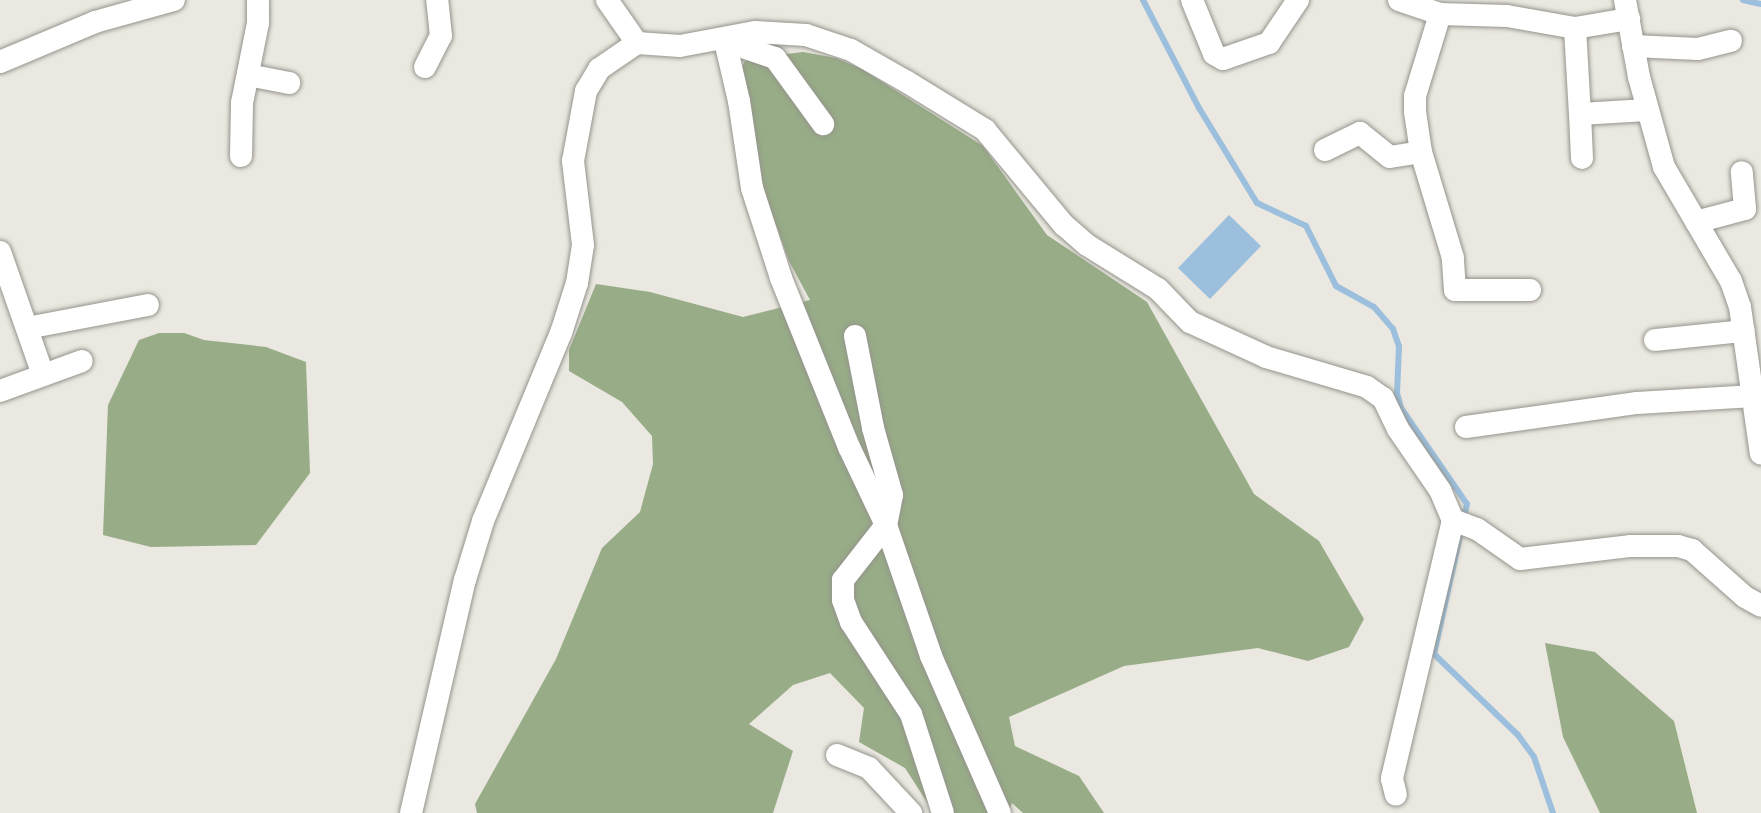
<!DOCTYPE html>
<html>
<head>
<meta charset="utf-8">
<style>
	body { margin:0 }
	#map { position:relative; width:1761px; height:813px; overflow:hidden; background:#eae8e0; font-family:"PT Sans",sans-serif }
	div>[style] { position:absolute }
	.forest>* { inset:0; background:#97ac87 }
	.water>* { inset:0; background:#9bbfdc }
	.stream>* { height:6px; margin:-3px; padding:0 3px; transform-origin:3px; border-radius:3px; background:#9bbfdc }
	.roads { filter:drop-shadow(0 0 2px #95948c) drop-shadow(0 0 2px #95948c) }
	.minor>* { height:22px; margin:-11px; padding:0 11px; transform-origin:11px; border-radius:11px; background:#fff }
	span { translate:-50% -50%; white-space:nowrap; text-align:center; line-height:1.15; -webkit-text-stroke:4.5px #eae8e0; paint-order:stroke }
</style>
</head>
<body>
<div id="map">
	<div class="forest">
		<i style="clip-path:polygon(803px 52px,836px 58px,862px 69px,983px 146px,1047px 235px,1147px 302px,1254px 494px,1319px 541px,1364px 619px,1349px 647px,1308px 661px,1258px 648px,1124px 666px,1009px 717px,1015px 746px,1079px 776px,1104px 813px,1023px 813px,1012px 803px,1008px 813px,934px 813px,905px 768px,859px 742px,864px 708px,830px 673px,793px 685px,749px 724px,793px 751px,773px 813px,477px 813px,475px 804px,556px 659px,602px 548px,640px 512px,653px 464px,652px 436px,622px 402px,569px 371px,569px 350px,596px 284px,650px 292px,743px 317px,810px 300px,789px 261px,754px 164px,739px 73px,746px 59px)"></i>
		<i style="clip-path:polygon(159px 333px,184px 333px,204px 340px,266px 347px,306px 362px,310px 473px,256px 545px,151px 547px,103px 535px,108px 405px,139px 340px)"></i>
		<i style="clip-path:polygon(1545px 643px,1595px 652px,1674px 721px,1697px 813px,1600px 813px,1563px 737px)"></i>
	</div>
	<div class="water">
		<i style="clip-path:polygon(1229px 215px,1261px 246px,1210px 299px,1178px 268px)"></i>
	</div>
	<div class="stream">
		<i style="left:1143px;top:0;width:122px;rotate:62.6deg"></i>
		<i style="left:1199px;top:108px;width:111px;rotate:58.6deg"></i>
		<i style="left:1257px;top:203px;width:54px;rotate:25.1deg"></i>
		<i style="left:1306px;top:226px;width:67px;rotate:63.4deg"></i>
		<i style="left:1336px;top:286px;width:43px;rotate:28.9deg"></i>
		<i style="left:1374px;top:307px;width:29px;rotate:49deg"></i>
		<i style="left:1393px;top:329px;width:18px;rotate:71deg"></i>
		<i style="left:1399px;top:346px;width:47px;rotate:92.4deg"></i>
		<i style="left:1397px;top:393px;width:16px;rotate:75deg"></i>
		<i style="left:1401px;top:408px;width:116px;rotate:55.5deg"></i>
		<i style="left:1467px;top:504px;width:154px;rotate:102.4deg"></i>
		<i style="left:1434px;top:654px;width:117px;rotate:44deg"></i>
		<i style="left:1518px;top:735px;width:27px;rotate:54deg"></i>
		<i style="left:1534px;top:757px;width:59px;rotate:71.3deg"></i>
		<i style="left:1743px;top:0;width:18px;rotate:13deg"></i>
	</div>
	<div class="roads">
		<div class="minor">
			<i style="left:607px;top:0;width:52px;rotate:55.1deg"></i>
			<i style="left:1192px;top:0;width:58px;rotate:67.8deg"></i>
			<i style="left:1214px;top:54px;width:10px;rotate:29deg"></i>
			<i style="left:1223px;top:59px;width:49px;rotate:-19.2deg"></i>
			<i style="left:1269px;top:43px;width:52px;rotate:-56deg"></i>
			<i style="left:1399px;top:0;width:43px;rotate:18.9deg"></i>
			<i style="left:1625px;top:0;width:78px;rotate:79.7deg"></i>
			<i style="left:1639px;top:77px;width:93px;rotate:74.5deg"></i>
			<i style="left:1664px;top:167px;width:132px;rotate:59.6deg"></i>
			<i style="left:1731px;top:281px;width:28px;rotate:71deg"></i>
			<i style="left:1740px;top:307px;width:148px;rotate:81.9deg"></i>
			<i style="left:1575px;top:28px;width:86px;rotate:86.7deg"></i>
			<i style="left:1580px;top:114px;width:67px;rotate:-3.4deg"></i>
			<i style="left:725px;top:41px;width:62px;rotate:76.9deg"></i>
			<i style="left:739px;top:101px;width:88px;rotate:81.5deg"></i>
			<i style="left:752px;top:188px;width:95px;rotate:72.1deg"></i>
			<i style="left:781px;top:278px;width:182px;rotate:68.1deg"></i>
			<i style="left:849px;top:447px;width:86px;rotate:64.6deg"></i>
			<i style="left:886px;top:525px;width:139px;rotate:71deg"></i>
			<i style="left:931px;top:656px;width:171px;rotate:66.3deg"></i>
			<i style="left:725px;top:41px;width:53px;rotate:18.8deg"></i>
			<i style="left:775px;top:58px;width:82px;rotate:54deg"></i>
			<i style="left:1633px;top:46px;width:65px;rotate:2.6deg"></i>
			<i style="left:1698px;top:49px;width:34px;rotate:-14deg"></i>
			<i style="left:0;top:62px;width:103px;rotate:-22.8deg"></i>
			<i style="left:95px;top:22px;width:82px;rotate:-15.6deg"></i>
			<i style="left:425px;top:67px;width:35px;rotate:-63deg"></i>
			<i style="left:441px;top:36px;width:36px;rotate:-96deg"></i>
			<i style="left:248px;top:75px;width:42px;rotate:11deg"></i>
			<i style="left:1580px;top:114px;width:44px;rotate:87.4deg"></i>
			<i style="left:1325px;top:150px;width:39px;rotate:-26deg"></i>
			<i style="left:1360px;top:133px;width:38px;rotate:39deg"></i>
			<i style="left:1390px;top:157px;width:31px;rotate:-9deg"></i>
			<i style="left:241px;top:156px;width:53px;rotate:-88.9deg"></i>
			<i style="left:242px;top:103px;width:82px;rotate:-78.7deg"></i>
			<i style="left:258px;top:23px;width:23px;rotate:-90deg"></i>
			<i style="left:1696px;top:222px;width:51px;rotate:-14.9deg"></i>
			<i style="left:1745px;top:209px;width:37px;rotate:-95deg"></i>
			<i style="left:0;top:252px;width:130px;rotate:70.7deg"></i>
			<i style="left:1530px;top:290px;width:75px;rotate:180deg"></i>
			<i style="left:1455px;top:290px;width:32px;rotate:-94deg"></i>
			<i style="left:1453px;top:258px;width:111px;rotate:-106.8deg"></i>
			<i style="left:1421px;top:152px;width:40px;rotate:-98.5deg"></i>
			<i style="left:1415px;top:112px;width:16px;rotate:-90deg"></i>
			<i style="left:1415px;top:96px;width:86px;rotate:-73deg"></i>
			<i style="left:1440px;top:14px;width:67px;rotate:1.7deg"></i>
			<i style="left:1507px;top:16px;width:69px;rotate:10deg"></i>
			<i style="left:1575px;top:28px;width:55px;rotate:-9.5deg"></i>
			<i style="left:27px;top:328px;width:123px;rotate:-10.8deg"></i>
			<i style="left:855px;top:336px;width:94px;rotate:78.9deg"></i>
			<i style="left:873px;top:428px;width:70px;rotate:74.2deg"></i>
			<i style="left:892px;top:495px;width:31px;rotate:101deg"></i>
			<i style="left:886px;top:525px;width:70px;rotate:128deg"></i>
			<i style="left:843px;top:580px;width:20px;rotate:90deg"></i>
			<i style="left:843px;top:600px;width:23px;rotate:70deg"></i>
			<i style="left:851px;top:622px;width:110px;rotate:56.9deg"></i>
			<i style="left:911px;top:714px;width:104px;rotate:72.1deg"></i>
			<i style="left:1655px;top:340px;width:89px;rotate:-5.8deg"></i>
			<i style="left:0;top:391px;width:87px;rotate:-20.1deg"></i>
			<i style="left:1466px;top:427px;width:173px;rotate:-8deg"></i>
			<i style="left:1637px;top:403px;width:117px;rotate:-3.4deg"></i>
			<i style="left:1453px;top:520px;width:26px;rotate:21deg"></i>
			<i style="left:1477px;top:529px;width:52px;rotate:34.9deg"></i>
			<i style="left:1520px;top:559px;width:112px;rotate:-6.7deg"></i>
			<i style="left:1631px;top:546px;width:47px"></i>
			<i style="left:1678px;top:546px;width:15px;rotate:16deg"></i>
			<i style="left:1692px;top:550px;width:71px;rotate:41.6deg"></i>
			<i style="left:1745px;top:597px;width:18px;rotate:29deg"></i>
			<i style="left:837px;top:755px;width:35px;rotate:22deg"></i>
			<i style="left:869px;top:768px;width:62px;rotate:47deg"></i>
			<i style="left:411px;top:813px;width:239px;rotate:-77deg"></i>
			<i style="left:465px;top:580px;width:62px;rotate:-73deg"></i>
			<i style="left:483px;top:521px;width:204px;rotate:-67.5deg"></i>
			<i style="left:561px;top:333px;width:52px;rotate:-72.3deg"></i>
			<i style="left:577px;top:283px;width:38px;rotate:-81deg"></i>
			<i style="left:583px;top:245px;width:85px;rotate:-96.8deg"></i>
			<i style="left:573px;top:161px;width:71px;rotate:-79.5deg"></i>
			<i style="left:586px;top:91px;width:26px;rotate:-59deg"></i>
			<i style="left:599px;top:69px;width:46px;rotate:-34.4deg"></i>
			<i style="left:637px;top:43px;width:43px;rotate:4deg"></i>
			<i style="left:680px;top:46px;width:76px;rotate:-10.6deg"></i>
			<i style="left:755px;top:32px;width:51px;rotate:3.4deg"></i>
			<i style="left:806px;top:35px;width:47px;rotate:18.4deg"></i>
			<i style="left:851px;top:50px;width:64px;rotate:29.7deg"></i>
			<i style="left:907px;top:82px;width:92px;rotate:31.6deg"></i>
			<i style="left:985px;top:130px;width:124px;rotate:50.3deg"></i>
			<i style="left:1064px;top:225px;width:30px;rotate:41deg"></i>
			<i style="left:1087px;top:245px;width:84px;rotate:31.8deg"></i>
			<i style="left:1158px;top:289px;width:46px;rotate:45.9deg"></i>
			<i style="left:1190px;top:322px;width:84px;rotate:24.7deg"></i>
			<i style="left:1266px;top:357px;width:105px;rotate:16.5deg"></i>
			<i style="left:1367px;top:387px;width:19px;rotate:35deg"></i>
			<i style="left:1383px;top:398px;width:34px;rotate:64deg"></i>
			<i style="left:1398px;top:429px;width:74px;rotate:55.5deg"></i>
			<i style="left:1440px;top:490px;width:33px;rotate:67deg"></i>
			<i style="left:1453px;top:520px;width:266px;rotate:103.3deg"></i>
			<i style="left:1392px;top:779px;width:16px;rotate:76deg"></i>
		</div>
	</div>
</div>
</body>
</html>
